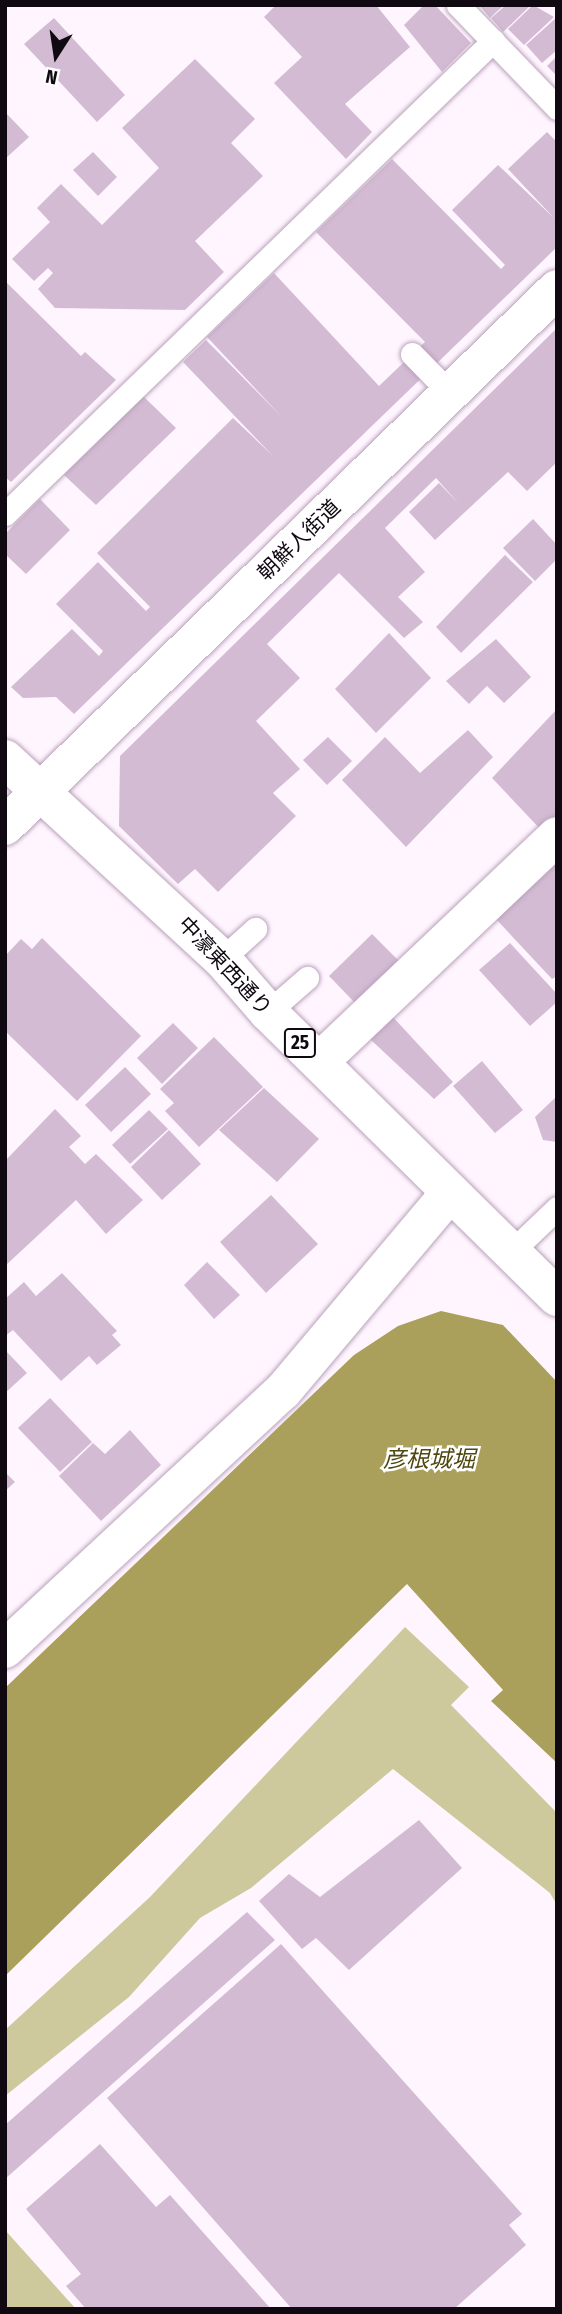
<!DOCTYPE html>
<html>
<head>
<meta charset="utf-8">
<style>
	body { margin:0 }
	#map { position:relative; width:562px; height:2314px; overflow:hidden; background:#fff5ff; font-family:"Fira Sans Condensed","Noto Sans JP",sans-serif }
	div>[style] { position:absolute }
	.green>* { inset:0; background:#cec99c }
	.water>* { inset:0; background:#aaa05b }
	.building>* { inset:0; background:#d3bbd4 }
	.roads { filter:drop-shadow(0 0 2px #b9a2ba) drop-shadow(0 0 2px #b9a2ba) }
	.lane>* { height:23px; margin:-11.5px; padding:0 11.5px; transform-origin:11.5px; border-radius:11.5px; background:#fff }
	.street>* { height:38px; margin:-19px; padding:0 19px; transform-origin:19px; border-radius:19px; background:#fff }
	.secondary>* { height:38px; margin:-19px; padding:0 19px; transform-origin:19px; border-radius:19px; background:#fff }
	.primary>* { height:38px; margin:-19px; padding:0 19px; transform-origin:19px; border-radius:19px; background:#fff }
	span { translate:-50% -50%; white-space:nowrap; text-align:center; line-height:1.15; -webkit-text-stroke:5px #fff; paint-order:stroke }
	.shield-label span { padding:2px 5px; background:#fff; border:2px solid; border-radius:5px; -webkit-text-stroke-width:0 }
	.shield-label { font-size:19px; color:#110912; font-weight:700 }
	.street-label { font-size:21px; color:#110912 }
	.water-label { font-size:23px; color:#504812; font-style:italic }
	.frame { position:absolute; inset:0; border:7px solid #110912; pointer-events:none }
	.north { position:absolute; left:21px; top:21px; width:70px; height:70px; -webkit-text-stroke:5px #fff; paint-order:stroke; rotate:192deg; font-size:19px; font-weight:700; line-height:28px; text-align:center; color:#110912 }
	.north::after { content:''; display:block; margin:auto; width:24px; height:32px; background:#110912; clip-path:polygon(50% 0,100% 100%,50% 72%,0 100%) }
</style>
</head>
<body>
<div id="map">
	<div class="green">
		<i style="clip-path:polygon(405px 1627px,469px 1687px,451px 1705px,557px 1813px,557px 1905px,550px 1893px,393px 1769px,251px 1888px,200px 1918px,129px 1997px,5px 2096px,5px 2030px,150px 1897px)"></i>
		<i style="clip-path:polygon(5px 2230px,76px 2309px,5px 2309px)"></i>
	</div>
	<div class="water">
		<i style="clip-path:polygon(441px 1311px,503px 1325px,557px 1382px,557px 1763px,491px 1701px,503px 1690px,407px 1584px,5px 1976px,5px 1688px,354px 1355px,398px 1326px)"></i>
	</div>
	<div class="building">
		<i style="clip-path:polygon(276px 5px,376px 5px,410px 47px,345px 104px,372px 132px,346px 159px,274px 83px,302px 57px,264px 17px)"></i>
		<i style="clip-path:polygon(424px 5px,435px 5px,471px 43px,442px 72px,404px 25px)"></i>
		<i style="clip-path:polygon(479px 5px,504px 5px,490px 18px)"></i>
		<i style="clip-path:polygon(506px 5px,531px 5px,503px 32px,491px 18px)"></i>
		<i style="clip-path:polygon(533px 5px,554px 17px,524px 45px,508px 29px)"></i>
		<i style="clip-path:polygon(557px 17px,557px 50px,542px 63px,526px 45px)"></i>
		<i style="clip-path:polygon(54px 18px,125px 95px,97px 122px,24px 44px)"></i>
		<i style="clip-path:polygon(557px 56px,557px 76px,547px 66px)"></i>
		<i style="clip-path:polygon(195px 59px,255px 119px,231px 143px,263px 176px,195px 241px,224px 272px,185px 310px,55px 308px,38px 289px,53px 273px,48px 268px,34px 281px,12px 259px,50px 222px,37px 208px,61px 184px,102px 225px,159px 168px,122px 128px)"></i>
		<i style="clip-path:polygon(5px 112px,29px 137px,5px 159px)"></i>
		<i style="clip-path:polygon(547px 132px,557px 142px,557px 247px,74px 714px,56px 697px,23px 698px,11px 687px,72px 629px,99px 656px,103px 651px,56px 604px,98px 562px,146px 611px,150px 607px,97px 553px,233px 418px,272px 455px,183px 362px,206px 340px,282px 417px,207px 337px,274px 273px,379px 386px,425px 342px,316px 232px,392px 159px,501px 269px,505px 265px,452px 210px,498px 165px,554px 218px,508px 169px)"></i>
		<i style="clip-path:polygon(93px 152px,117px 177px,98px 196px,73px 170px)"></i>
		<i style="clip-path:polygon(5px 281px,81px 356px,85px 352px,116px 380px,11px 482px,5px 477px)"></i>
		<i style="clip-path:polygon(557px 328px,557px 462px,527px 491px,508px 472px,435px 540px,409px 512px,439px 483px,459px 504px,436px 478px,385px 528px,425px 572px,398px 597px,423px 622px,404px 638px,339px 573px,267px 644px,300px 678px,256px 721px,300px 769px,273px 793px,296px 816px,218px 892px,195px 869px,178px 884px,119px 826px,120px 756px)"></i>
		<i style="clip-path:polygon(143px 396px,176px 428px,96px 505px,64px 475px)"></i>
		<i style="clip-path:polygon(40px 499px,70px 530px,26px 574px,5px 554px,5px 534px)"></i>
		<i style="clip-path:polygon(533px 519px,557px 545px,557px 559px,535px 581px,503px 548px)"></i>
		<i style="clip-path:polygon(505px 555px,533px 582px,461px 653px,436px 627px)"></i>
		<i style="clip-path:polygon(389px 633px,431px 678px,376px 733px,335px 689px)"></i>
		<i style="clip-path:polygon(496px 639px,531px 677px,504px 703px,487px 686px,469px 704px,446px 681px)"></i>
		<i style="clip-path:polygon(557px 709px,557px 819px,543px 832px,492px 778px)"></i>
		<i style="clip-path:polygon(468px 730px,493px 757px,406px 847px,342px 780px,385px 737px,420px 773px)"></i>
		<i style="clip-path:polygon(328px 737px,352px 761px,327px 785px,303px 760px)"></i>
		<i style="clip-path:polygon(557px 860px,557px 976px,552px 979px,495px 918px)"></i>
		<i style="clip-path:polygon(372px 934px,402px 964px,358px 1006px,329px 976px)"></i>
		<i style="clip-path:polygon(42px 938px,141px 1036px,77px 1101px,5px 1031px,5px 956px,21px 939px,32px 949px)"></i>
		<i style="clip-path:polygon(510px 943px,557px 994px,557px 1002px,530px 1026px,479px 970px)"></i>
		<i style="clip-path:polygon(392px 1016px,453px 1082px,434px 1099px,370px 1039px)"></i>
		<i style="clip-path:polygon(173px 1023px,198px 1048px,162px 1084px,137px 1058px)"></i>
		<i style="clip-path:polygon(214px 1037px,263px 1087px,199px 1147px,165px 1111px,174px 1103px,160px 1089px)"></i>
		<i style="clip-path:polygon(482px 1061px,523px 1110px,495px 1133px,453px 1086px)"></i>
		<i style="clip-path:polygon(125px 1067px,151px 1094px,111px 1132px,85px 1105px)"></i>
		<i style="clip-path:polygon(264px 1088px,319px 1139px,277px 1182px,219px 1130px)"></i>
		<i style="clip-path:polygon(557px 1096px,557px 1142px,543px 1140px,535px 1117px)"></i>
		<i style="clip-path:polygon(55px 1109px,81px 1136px,69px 1147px,85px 1164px,96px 1154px,143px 1200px,106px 1234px,76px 1200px,5px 1266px,5px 1161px)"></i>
		<i style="clip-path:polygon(149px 1110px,168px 1129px,130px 1164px,112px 1145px)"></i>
		<i style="clip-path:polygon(169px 1130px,201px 1164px,162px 1200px,131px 1167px)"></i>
		<i style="clip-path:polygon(271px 1195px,318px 1244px,266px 1293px,220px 1242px)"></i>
		<i style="clip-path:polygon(207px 1262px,240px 1295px,214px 1319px,184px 1285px)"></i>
		<i style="clip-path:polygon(62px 1273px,117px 1331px,112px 1335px,121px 1345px,97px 1365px,89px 1356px,61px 1381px,13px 1330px,5px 1336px,5px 1299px,24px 1282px,36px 1296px)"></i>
		<i style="clip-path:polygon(5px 1350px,27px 1373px,5px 1393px)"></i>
		<i style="clip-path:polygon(50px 1398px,92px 1442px,60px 1472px,18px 1428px)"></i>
		<i style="clip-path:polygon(130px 1430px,161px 1465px,101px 1521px,59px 1476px,93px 1443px,105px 1454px)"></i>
		<i style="clip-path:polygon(5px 1472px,15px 1482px,5px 1491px)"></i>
		<i style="clip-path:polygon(419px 1820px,462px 1868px,349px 1970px,316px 1938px,302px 1949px,259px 1901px,289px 1874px,320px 1897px)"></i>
		<i style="clip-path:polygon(247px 1912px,275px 1940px,5px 2179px,5px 2125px)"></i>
		<i style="clip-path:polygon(281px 1944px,522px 2214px,509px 2225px,526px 2245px,454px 2309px,292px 2309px,107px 2098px)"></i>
		<i style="clip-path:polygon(100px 2144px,156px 2207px,170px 2195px,271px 2309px,86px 2309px,66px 2286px,81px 2274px,26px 2209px)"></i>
	</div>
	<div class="roads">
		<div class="lane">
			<i style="left:458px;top:5px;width:143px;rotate:46.1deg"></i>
			<i style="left:412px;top:354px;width:54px;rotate:45.7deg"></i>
			<i style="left:5px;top:514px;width:680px;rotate:-44.11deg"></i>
			<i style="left:222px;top:959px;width:45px;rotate:-42.3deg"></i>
			<i style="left:268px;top:1012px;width:52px;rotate:-41.1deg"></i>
			<i style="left:512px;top:1251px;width:62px;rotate:-43.7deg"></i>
		</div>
		<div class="street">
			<i style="left:319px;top:1062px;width:328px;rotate:-43.5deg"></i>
			<i style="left:5px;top:1649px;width:379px;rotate:-42.9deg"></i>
			<i style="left:283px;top:1391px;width:259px;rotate:-49.9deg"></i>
		</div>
		<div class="secondary">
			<i style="left:5px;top:826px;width:770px;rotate:-44.21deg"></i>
		</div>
		<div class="primary">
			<i style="left:5px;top:759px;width:295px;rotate:42.7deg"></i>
			<i style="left:222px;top:959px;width:70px;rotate:49deg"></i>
			<i style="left:268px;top:1012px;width:406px;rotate:44.6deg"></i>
		</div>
	</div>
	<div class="shield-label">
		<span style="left:300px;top:1043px">25</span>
	</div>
	<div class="street-label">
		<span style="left:299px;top:540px;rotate:-44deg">朝鮮人街道</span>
		<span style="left:225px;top:966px;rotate:47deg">中濠東西通り</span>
	</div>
	<div class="water-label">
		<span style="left:429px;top:1459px">彦根城堀</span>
	</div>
	<div class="frame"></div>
	<div class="north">N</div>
</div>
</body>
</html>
